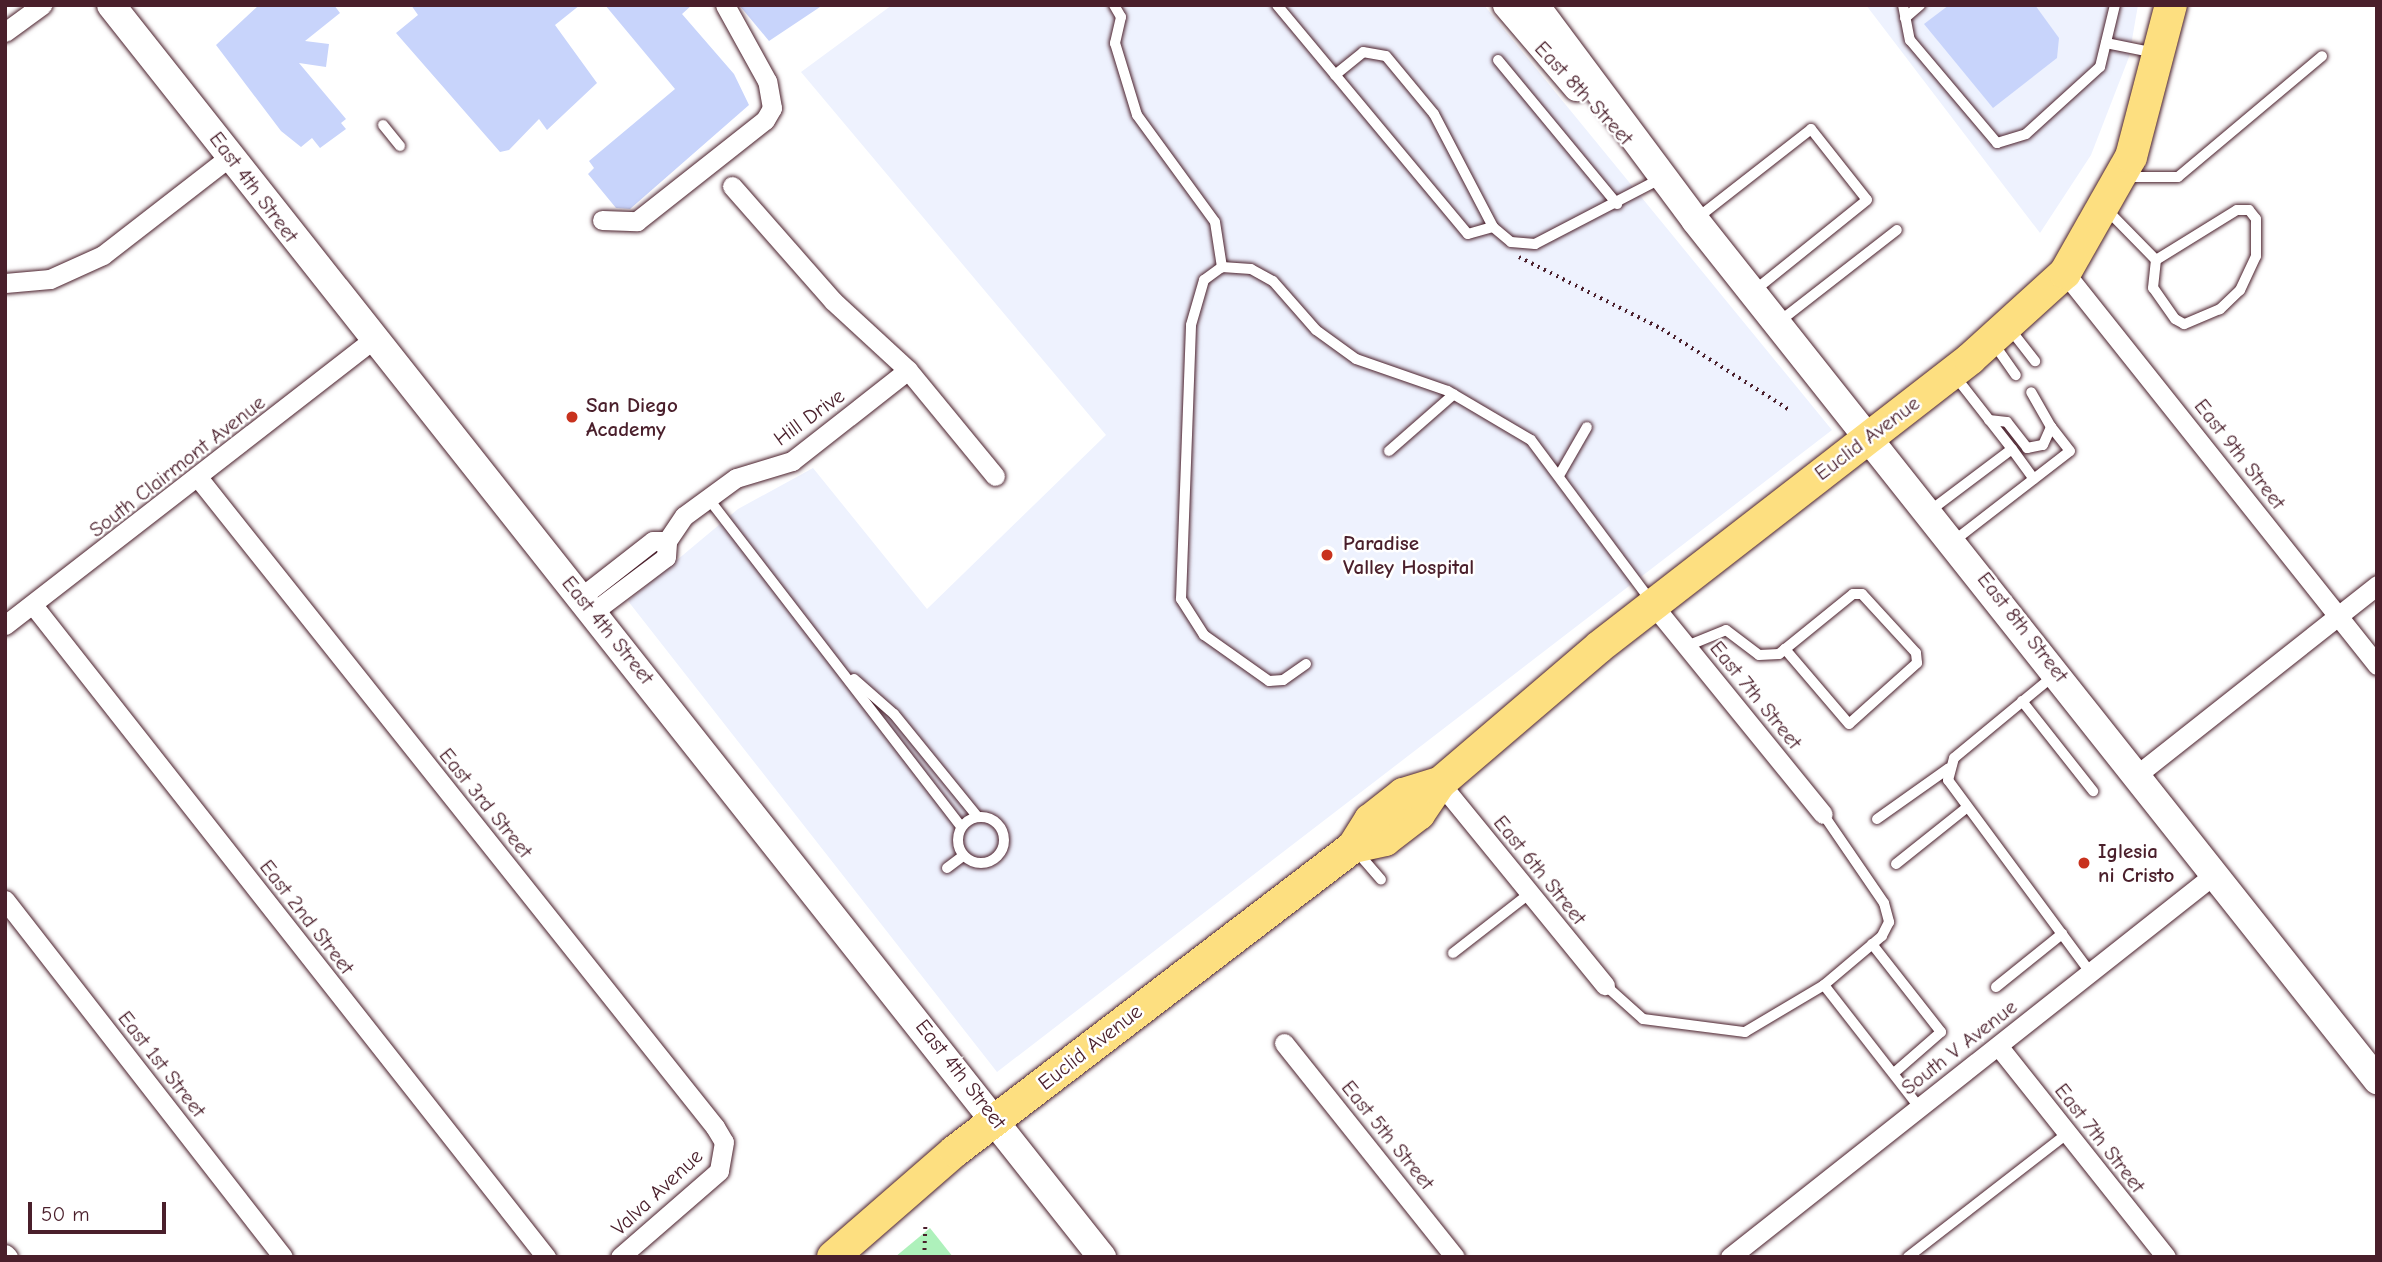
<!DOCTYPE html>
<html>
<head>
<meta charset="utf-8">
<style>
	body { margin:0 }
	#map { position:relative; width:2382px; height:1262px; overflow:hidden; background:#fff; font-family:"Comic Neue",sans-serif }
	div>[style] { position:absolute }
	.built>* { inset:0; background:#eef2fe }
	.green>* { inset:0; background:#aef1bb }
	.building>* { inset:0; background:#c8d4fb }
	.path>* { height:3.5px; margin-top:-1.75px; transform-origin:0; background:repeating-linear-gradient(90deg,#4a1f2b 0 2px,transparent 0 7px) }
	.roads { filter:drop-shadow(0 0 2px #4a1f2b) drop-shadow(0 0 2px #4a1f2b) }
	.lane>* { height:10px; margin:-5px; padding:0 5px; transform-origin:5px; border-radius:5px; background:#fff }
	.lane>.ring { margin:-5px; padding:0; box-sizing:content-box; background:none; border:10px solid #fff; border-radius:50% }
	.street>* { height:19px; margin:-9.5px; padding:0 9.5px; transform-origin:9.5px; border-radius:9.5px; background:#fff }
	.secondary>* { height:28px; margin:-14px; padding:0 14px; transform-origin:14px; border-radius:14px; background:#fff }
	.primary>* { height:32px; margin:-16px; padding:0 16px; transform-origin:16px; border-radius:16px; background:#fddf80 }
	.dots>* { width:19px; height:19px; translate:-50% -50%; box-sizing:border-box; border:4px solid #fff; border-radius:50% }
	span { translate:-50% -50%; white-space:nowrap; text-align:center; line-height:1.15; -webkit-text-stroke:5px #fff; paint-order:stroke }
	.street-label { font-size:21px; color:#4a1f2b }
	.poi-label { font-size:21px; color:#4a1f2b; font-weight:700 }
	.left { translate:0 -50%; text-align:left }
	.frame { position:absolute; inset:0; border:7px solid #4a1f2b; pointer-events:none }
	.scale { position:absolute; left:28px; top:1202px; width:138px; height:32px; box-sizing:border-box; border:4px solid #4a1f2b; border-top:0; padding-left:9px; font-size:21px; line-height:24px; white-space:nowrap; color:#4a1f2b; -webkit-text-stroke:5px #fff; paint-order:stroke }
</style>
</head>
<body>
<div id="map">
	<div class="built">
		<i style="clip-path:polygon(892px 5px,1484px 5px,1832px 430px,997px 1072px,628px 601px,738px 509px,813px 468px,927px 609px,1106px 435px,801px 72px)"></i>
		<i style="clip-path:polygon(1866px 5px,2138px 5px,2129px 57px,2091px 155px,2040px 233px)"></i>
	</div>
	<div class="green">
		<i style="clip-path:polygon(930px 1228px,953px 1257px,895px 1257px)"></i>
	</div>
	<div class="building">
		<i style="clip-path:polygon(259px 5px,334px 5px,340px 13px,305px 41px,329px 44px,326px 67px,299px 63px,346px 119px,341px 123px,346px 129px,320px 148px,312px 138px,301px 147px,281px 131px,216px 45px)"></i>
		<i style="clip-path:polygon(411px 5px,580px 5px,555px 25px,597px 83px,547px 130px,539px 119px,509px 150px,500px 152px,396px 33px,418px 15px)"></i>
		<i style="clip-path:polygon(605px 5px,692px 5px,682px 14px,734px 74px,749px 105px,630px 209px,616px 208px,588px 174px,594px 168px,589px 161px,675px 89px)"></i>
		<i style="clip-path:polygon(739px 5px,823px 5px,769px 41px)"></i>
		<i style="clip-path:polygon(1949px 5px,2035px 5px,2059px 38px,2057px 58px,1993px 108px,1924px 24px)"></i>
	</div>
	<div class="path">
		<i style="left:1519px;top:257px;width:160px;rotate:26.7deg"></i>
		<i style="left:1662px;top:329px;width:153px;rotate:32.4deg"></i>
		<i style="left:924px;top:1257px;width:34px;rotate:-88deg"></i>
	</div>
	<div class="roads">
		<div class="lane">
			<i style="left:1114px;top:5px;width:14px;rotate:60deg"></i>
			<i style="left:1121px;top:17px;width:27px;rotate:103deg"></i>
			<i style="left:1115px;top:43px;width:75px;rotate:73deg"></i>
			<i style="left:1137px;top:115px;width:132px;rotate:53.9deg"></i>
			<i style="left:1215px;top:222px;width:46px;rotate:81.2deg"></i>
			<i style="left:1277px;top:5px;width:298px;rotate:50.2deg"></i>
			<i style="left:1468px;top:234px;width:26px;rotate:-16deg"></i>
			<i style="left:1903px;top:5px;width:36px;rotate:79deg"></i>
			<i style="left:1910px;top:40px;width:135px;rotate:49.8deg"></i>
			<i style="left:1997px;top:143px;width:30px;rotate:-17deg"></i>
			<i style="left:2026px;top:134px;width:100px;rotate:-42.2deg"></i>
			<i style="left:2100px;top:67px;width:64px;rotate:-76.4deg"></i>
			<i style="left:1905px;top:18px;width:20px;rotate:-41deg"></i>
			<i style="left:2106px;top:43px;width:50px;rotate:11.5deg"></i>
			<i style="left:1498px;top:60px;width:187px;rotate:50.4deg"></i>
			<i style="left:1335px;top:75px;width:36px;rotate:-39deg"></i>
			<i style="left:1363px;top:52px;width:23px;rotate:10deg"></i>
			<i style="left:1386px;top:56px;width:75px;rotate:50.4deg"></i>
			<i style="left:1434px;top:114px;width:127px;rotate:62.4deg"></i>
			<i style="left:1493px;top:227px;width:23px;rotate:40deg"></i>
			<i style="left:1511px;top:242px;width:24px;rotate:5deg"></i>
			<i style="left:1535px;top:244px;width:143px;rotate:-27.5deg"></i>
			<i style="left:383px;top:125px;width:27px;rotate:51deg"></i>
			<i style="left:2126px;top:177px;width:52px"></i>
			<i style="left:2178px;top:177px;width:188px;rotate:-40deg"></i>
			<i style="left:2107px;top:210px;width:70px;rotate:45.6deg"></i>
			<i style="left:2156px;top:260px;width:95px;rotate:-31.7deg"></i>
			<i style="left:2237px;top:210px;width:12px"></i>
			<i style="left:2249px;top:210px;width:11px;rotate:52deg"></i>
			<i style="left:2256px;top:219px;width:37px;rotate:90deg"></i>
			<i style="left:2256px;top:256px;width:38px;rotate:115deg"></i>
			<i style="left:2240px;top:290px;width:28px;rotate:136deg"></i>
			<i style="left:2220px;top:309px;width:39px;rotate:157deg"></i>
			<i style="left:2184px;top:324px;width:10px;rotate:-151deg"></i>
			<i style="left:2175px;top:319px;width:38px;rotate:-125deg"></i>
			<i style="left:2153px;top:288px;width:28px;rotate:-84deg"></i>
			<i style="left:1696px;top:219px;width:146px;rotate:-38deg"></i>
			<i style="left:1811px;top:129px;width:90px;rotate:51.7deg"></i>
			<i style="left:1867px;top:200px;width:144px;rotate:141.2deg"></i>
			<i style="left:1780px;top:321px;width:148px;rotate:-37.9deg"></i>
			<i style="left:2010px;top:329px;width:41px;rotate:52deg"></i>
			<i style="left:1994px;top:344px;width:38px;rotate:55deg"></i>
			<i style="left:1989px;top:420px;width:18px;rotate:6deg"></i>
			<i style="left:2007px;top:422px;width:33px;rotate:52deg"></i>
			<i style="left:2027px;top:448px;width:16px;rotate:-11deg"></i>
			<i style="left:2043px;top:445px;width:20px;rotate:-66deg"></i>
			<i style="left:2051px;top:427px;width:40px;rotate:-119.7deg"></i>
			<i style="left:2012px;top:449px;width:37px;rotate:54deg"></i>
			<i style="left:1389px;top:451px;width:86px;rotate:-41.2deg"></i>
			<i style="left:1560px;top:474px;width:54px;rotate:-60.1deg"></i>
			<i style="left:708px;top:498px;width:415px;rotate:52.4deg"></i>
			<i style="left:1931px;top:510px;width:101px;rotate:-37deg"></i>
			<i style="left:2012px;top:449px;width:93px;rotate:-128deg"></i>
			<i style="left:1955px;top:540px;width:145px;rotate:-37.7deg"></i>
			<i style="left:2070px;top:451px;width:31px;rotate:-128deg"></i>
			<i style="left:1687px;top:646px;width:42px;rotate:-22.3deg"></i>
			<i style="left:1726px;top:630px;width:41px;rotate:37.1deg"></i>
			<i style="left:1759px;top:655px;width:20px;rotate:-3deg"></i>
			<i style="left:1779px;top:654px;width:95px;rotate:-39deg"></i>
			<i style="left:1853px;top:594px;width:9px"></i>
			<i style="left:1862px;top:594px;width:80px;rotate:47.5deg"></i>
			<i style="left:1916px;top:653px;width:10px;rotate:84deg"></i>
			<i style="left:1917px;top:663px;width:91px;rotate:138.1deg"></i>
			<i style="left:1849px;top:724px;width:99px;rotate:-130.5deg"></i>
			<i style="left:1306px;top:664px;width:28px;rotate:145deg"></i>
			<i style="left:1283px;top:680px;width:14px;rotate:176deg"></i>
			<i style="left:1269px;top:681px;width:80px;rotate:-144.7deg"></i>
			<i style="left:1204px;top:635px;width:43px;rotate:-122.6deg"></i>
			<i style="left:1181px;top:599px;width:274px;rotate:-87.9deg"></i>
			<i style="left:1191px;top:325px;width:47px;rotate:-73.9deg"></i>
			<i style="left:1204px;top:280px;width:22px;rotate:-36deg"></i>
			<i style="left:1222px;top:267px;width:29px;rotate:4deg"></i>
			<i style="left:1251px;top:269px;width:25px;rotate:29deg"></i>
			<i style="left:1273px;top:281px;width:65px;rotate:48.7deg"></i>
			<i style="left:1316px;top:330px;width:49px;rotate:35.9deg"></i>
			<i style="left:1356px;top:359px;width:97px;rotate:19.2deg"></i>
			<i style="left:1448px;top:391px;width:96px;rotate:30.6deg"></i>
			<i style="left:1531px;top:440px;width:201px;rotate:53.3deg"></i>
			<i style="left:2052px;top:677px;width:127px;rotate:140.4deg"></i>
			<i style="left:1954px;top:758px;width:23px;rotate:105deg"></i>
			<i style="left:1948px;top:780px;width:240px;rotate:53.5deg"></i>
			<i style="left:854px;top:679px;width:53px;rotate:41.2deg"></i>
			<i style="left:894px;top:714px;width:132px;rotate:50.9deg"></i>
			<i style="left:2022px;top:701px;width:115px;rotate:51.7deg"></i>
			<i style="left:1823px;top:814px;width:108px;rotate:55.6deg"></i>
			<i style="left:1884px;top:903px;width:20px;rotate:75deg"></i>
			<i style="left:1889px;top:922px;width:16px;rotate:117deg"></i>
			<i style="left:1882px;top:936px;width:76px;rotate:139.8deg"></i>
			<i class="ring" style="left:958px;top:817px;width:36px;height:36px"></i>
			<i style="left:1877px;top:819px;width:88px;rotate:-35.3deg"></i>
			<i style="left:1358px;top:853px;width:35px;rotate:49deg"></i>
			<i style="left:1896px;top:864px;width:88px;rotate:-38.6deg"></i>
			<i style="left:947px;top:868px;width:20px;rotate:-37deg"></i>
			<i style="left:1872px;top:944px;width:112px;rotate:51.9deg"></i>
			<i style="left:1941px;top:1032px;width:62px;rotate:138.9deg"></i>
			<i style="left:1453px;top:953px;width:98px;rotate:-37.9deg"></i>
			<i style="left:1605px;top:985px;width:51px;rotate:41.8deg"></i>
			<i style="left:1643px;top:1019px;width:103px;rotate:7.3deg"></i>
			<i style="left:1745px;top:1032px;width:92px;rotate:-30.7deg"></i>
			<i style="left:1824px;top:985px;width:155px;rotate:52.1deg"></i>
			<i style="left:1996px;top:987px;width:85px;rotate:-38.8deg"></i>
			<i style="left:1908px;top:1257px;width:202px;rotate:-37.8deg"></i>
		</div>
		<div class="street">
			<i style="left:5px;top:32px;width:46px;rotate:-36.1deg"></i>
			<i style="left:732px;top:186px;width:153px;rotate:48.7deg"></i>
			<i style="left:833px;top:301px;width:102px;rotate:42.6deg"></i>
			<i style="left:908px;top:370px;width:137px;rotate:50.6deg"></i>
			<i style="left:602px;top:220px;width:35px;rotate:2deg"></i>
			<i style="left:637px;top:221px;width:163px;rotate:-38.3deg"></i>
			<i style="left:765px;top:120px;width:14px;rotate:-60deg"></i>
			<i style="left:772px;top:108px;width:27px;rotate:-100deg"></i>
			<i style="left:767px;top:81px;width:87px;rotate:-118.9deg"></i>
			<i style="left:2065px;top:273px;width:501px;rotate:51.48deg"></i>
			<i style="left:5px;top:283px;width:45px;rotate:-5.1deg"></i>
			<i style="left:50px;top:279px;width:58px;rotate:-24.4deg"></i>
			<i style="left:103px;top:255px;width:163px;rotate:-37.8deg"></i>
			<i style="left:200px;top:480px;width:827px;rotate:51.48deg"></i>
			<i style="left:715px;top:1127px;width:17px;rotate:59deg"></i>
			<i style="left:724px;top:1142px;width:29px;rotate:100deg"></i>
			<i style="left:719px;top:1171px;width:131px;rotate:139deg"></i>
			<i style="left:581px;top:597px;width:91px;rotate:-37.9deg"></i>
			<i style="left:653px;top:541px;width:14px"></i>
			<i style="left:33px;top:605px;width:830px;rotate:51.8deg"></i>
			<i style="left:1653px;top:605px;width:269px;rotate:50.9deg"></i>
			<i style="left:593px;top:612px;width:91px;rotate:-37deg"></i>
			<i style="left:666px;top:557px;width:16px;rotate:-86deg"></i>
			<i style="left:667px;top:541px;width:30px;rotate:-56deg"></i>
			<i style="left:684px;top:516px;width:64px;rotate:-36.2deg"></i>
			<i style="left:736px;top:478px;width:59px;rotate:-16.9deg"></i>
			<i style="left:792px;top:461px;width:147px;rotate:-38.1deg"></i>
			<i style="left:5px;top:625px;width:467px;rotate:-37.8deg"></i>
			<i style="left:2138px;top:774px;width:305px;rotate:-38.3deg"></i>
			<i style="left:1440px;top:783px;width:261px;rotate:50.8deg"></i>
			<i style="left:5px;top:900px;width:452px;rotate:52.1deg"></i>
			<i style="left:1284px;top:1043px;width:274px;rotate:51.4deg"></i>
			<i style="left:1999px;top:1047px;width:268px;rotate:51.5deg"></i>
			<i style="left:5px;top:1254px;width:4px;rotate:45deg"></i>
			<i style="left:1730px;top:1257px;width:619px;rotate:-38.31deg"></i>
		</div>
		<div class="secondary">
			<i style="left:111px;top:5px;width:1597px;rotate:51.64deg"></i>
			<i style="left:1507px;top:5px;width:108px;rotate:49.5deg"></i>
			<i style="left:1535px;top:5px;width:268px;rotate:53.3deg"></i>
			<i style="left:1695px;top:220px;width:1098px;rotate:51.58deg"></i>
		</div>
		<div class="primary">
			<i style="left:1353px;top:847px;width:33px;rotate:-12deg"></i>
			<i style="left:1385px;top:840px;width:43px;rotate:-37.4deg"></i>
			<i style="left:1419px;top:814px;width:37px;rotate:-56deg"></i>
			<i style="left:1440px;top:783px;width:209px;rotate:-40.5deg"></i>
			<i style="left:1599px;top:647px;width:470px;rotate:-37.8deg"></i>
			<i style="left:1970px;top:359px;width:128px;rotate:-42.2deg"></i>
			<i style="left:2065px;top:273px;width:133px;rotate:-60.4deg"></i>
			<i style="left:2131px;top:157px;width:157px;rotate:-75.3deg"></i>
			<i style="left:833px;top:1257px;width:162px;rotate:-41deg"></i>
			<i style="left:955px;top:1151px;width:501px;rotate:-37.37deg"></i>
			<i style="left:1353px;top:847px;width:32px;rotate:-58deg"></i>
			<i style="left:1370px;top:820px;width:42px;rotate:-38.2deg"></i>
			<i style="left:1403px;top:794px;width:39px;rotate:-17deg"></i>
		</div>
	</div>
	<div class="dots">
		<i style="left:572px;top:417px;background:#c8321e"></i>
		<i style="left:1327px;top:555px;background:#c8321e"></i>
		<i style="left:2084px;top:863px;background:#c8321e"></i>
	</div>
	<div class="street-label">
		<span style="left:1584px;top:93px;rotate:47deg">East 8th Street</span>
		<span style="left:254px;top:187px;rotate:53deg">East 4th Street</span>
		<span style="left:809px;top:417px;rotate:-36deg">Hill Drive</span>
		<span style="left:1867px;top:438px;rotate:-37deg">Euclid Avenue</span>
		<span style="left:2240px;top:454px;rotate:52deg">East 9th Street</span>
		<span style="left:177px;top:466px;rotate:-38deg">South Clairmont Avenue</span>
		<span style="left:2023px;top:627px;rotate:52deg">East 8th Street</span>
		<span style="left:608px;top:630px;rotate:51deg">East 4th Street</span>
		<span style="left:1756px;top:695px;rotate:51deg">East 7th Street</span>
		<span style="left:486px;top:803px;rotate:51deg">East 3rd Street</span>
		<span style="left:1540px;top:870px;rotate:51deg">East 6th Street</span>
		<span style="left:307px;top:917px;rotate:52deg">East 2nd Street</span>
		<span style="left:1090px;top:1047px;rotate:-38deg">Euclid Avenue</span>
		<span style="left:1959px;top:1047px;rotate:-38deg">South V Avenue</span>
		<span style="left:162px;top:1064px;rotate:52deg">East 1st Street</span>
		<span style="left:961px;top:1074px;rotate:52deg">East 4th Street</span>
		<span style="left:1388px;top:1135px;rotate:51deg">East 5th Street</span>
		<span style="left:2100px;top:1138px;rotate:52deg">East 7th Street</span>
		<span style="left:657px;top:1192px;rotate:-43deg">Valva Avenue</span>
	</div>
	<div class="poi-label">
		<span class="left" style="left:586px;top:417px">San Diego<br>Academy</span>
		<span class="left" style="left:1343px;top:555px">Paradise<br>Valley Hospital</span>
		<span class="left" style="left:2098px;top:863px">Iglesia<br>ni Cristo</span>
	</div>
	<div class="frame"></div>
	<div class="scale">50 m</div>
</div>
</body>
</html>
